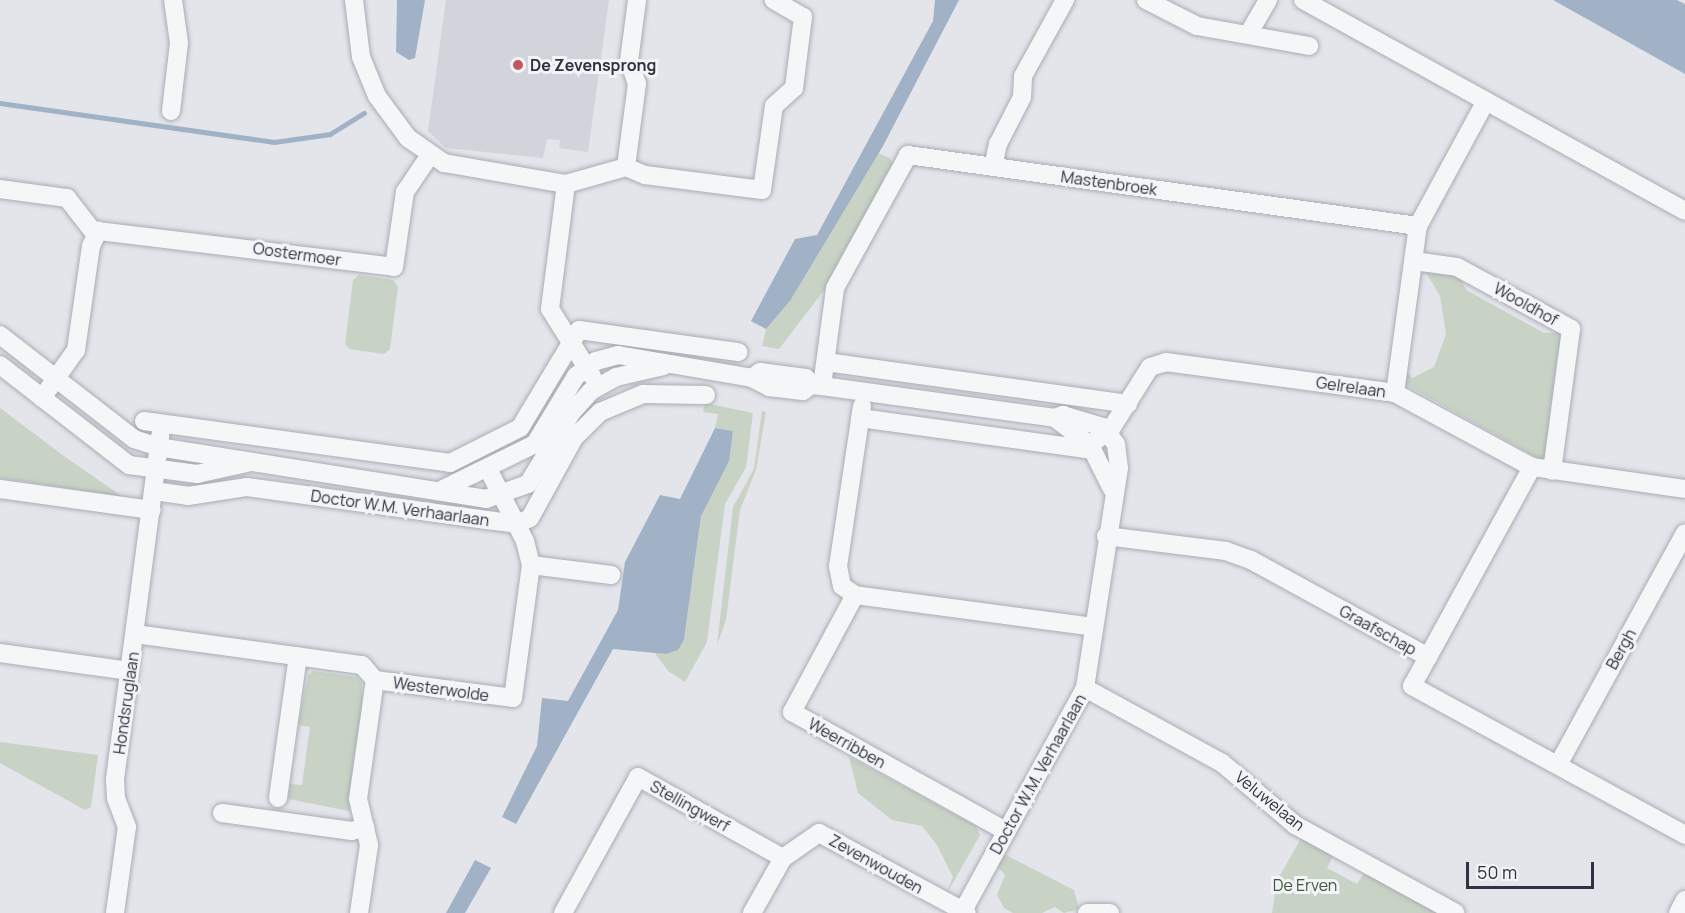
<!DOCTYPE html>
<html>
<head>
<meta charset="utf-8">
<style>
	body { margin:0 }
	#map { position:relative; width:1685px; height:913px; overflow:hidden; background:#e3e5ea; font-family:Manrope,sans-serif }
	div>[style] { position:absolute }
	.built>* { inset:0; background:#d1d4db }
	.green>* { inset:0; background:#c8d3c5 }
	.water>* { inset:0; background:#a2b2c6 }
	.stream>* { height:5px; margin:-2.5px; padding:0 2.5px; transform-origin:2.5px; border-radius:2.5px; background:#a2b2c6 }
	.roads { filter:drop-shadow(0 0 2px #a9acb4) drop-shadow(0 0 2px #a9acb4) }
	.minor>* { height:18px; margin:-9px; padding:0 9px; transform-origin:9px; border-radius:9px; background:#f5f6f8 }
	.dots>* { width:16px; height:16px; translate:-50% -50%; box-sizing:border-box; border:3px solid #f2f4f7; border-radius:50% }
	span { translate:-50% -50%; white-space:nowrap; text-align:center; line-height:1.15; -webkit-text-stroke:6px #f2f4f7; paint-order:stroke }
	.poi-label { font-size:16px; color:#2d3340; font-weight:700 }
	.left { translate:0 -50%; text-align:left }
	.street-label { font-size:16px; color:#2d3340 }
	.park-label { font-size:16px; color:#405a3b }
	.scale { position:absolute; left:1466px; top:862px; width:128px; height:27px; box-sizing:border-box; border:3px solid #2d3340; border-top:0; padding-left:8px; font-size:18px; line-height:21px; white-space:nowrap; color:#2d3340; -webkit-text-stroke:4px #f2f4f7; paint-order:stroke }
</style>
</head>
<body>
<div id="map">
	<div class="built">
		<i style="clip-path:polygon(446px 0,609px 0,588px 152px,559px 148px,560px 140px,547px 139px,543px 158px,446px 148px,428px 131px)"></i>
	</div>
	<div class="green">
		<i style="clip-path:polygon(878px 153px,890px 158px,894px 167px,828px 285px,779px 349px,762px 346px,766px 329px,790px 301px)"></i>
		<i style="clip-path:polygon(1424px 269px,1459px 274px,1466px 290px,1544px 333px,1560px 332px,1563px 349px,1558px 352px,1547px 438px,1550px 444px,1543px 461px,1406px 385px,1406px 370px,1412px 378px,1434px 367px,1446px 334px,1440px 296px)"></i>
		<i style="clip-path:polygon(359px 275px,393px 280px,398px 287px,390px 349px,384px 354px,349px 349px,345px 344px,353px 280px)"></i>
		<i style="clip-path:polygon(705px 403px,753px 413px,746px 467px,725px 504px,707px 642px,685px 682px,668px 671px,655px 653px,666px 654px,684px 641px,701px 516px,733px 431px,715px 428px,718px 414px,703px 412px)"></i>
		<i style="clip-path:polygon(0 408px,68px 459px,123px 497px,0 478px)"></i>
		<i style="clip-path:polygon(762px 411px,766px 412px,756px 470px,740px 510px,726px 620px,717px 645px,733px 507px,754px 469px)"></i>
		<i style="clip-path:polygon(313px 671px,357px 677px,362px 683px,362px 724px,349px 811px,288px 799px,290px 784px,302px 785px,310px 727px,298px 725px,308px 675px)"></i>
		<i style="clip-path:polygon(0 742px,98px 755px,91px 807px,85px 810px,0 763px)"></i>
		<i style="clip-path:polygon(849px 757px,976px 826px,980px 835px,946px 895px,953px 877px,937px 845px,922px 826px,892px 820px,858px 793px)"></i>
		<i style="clip-path:polygon(1301px 838px,1334px 854px,1327px 868px,1357px 884px,1365px 872px,1440px 913px,1272px 913px,1277px 881px)"></i>
		<i style="clip-path:polygon(1004px 854px,1074px 890px,1079px 909px,1064px 913px,1055px 907px,1042px 913px,1013px 913px,1004px 908px,997px 895px,1005px 875px,996px 865px)"></i>
	</div>
	<div class="water">
		<i style="clip-path:polygon(397px 0,425px 0,415px 58px,409px 60px,396px 52px)"></i>
		<i style="clip-path:polygon(935px 0,959px 0,883px 146px,790px 301px,766px 329px,751px 321px,795px 239px,817px 235px,933px 21px)"></i>
		<i style="clip-path:polygon(1553px 0,1677px 0,1685px 4px,1685px 74px)"></i>
		<i style="clip-path:polygon(715px 428px,733px 431px,729px 461px,701px 516px,684px 640px,678px 650px,666px 654px,613px 649px,516px 824px,502px 817px,537px 746px,542px 698px,568px 701px,618px 610px,625px 562px,660px 495px,680px 499px)"></i>
		<i style="clip-path:polygon(475px 860px,491px 868px,465px 913px,446px 913px)"></i>
	</div>
	<div class="stream">
		<i style="left:0;top:103px;width:277px;rotate:8.1deg"></i>
		<i style="left:274px;top:142px;width:57px;rotate:-8.1deg"></i>
		<i style="left:330px;top:134px;width:40px;rotate:-32deg"></i>
	</div>
	<div class="roads">
		<div class="minor">
			<i style="left:354px;top:0;width:57px;rotate:83deg"></i>
			<i style="left:361px;top:57px;width:42px;rotate:67.7deg"></i>
			<i style="left:377px;top:96px;width:52px;rotate:53.6deg"></i>
			<i style="left:408px;top:138px;width:44px;rotate:34.8deg"></i>
			<i style="left:444px;top:163px;width:124px;rotate:9.8deg"></i>
			<i style="left:566px;top:184px;width:62px;rotate:-15.8deg"></i>
			<i style="left:626px;top:167px;width:21px;rotate:23deg"></i>
			<i style="left:645px;top:175px;width:118px;rotate:7.3deg"></i>
			<i style="left:762px;top:190px;width:85px;rotate:-81.9deg"></i>
			<i style="left:774px;top:106px;width:27px;rotate:-42deg"></i>
			<i style="left:794px;top:88px;width:72px;rotate:-82.8deg"></i>
			<i style="left:803px;top:17px;width:34px;rotate:-150deg"></i>
			<i style="left:1146px;top:0;width:57px;rotate:27deg"></i>
			<i style="left:1197px;top:26px;width:114px;rotate:10.1deg"></i>
			<i style="left:1303px;top:0;width:436px;rotate:28.9deg"></i>
			<i style="left:1249px;top:33px;width:38px;rotate:-60deg"></i>
			<i style="left:171px;top:111px;width:68px;rotate:-83.3deg"></i>
			<i style="left:179px;top:43px;width:43px;rotate:-97.9deg"></i>
			<i style="left:626px;top:167px;width:84px;rotate:-82.5deg"></i>
			<i style="left:637px;top:84px;width:24px;rotate:-109deg"></i>
			<i style="left:629px;top:61px;width:62px;rotate:-82.5deg"></i>
			<i style="left:993px;top:167px;width:24px;rotate:-78deg"></i>
			<i style="left:998px;top:144px;width:53px;rotate:-62.9deg"></i>
			<i style="left:1022px;top:97px;width:21px;rotate:-87deg"></i>
			<i style="left:1023px;top:76px;width:87px;rotate:-61.1deg"></i>
			<i style="left:566px;top:184px;width:126px;rotate:97.3deg"></i>
			<i style="left:550px;top:309px;width:79px;rotate:57.9deg"></i>
			<i style="left:0;top:189px;width:68px;rotate:7.7deg"></i>
			<i style="left:67px;top:198px;width:46px;rotate:52.1deg"></i>
			<i style="left:1414px;top:261px;width:43px;rotate:7.9deg"></i>
			<i style="left:1457px;top:267px;width:130px;rotate:28.5deg"></i>
			<i style="left:1571px;top:329px;width:143px;rotate:97.6deg"></i>
			<i style="left:0;top:335px;width:170px;rotate:37.8deg"></i>
			<i style="left:134px;top:439px;width:25px;rotate:18deg"></i>
			<i style="left:158px;top:447px;width:332px;rotate:9deg"></i>
			<i style="left:486px;top:499px;width:45px;rotate:-19.7deg"></i>
			<i style="left:528px;top:484px;width:84px;rotate:-58.6deg"></i>
			<i style="left:572px;top:412px;width:28px;rotate:-48deg"></i>
			<i style="left:591px;top:391px;width:29px;rotate:-29deg"></i>
			<i style="left:616px;top:377px;width:49px;rotate:-12.9deg"></i>
			<i style="left:826px;top:362px;width:305px;rotate:7.9deg"></i>
			<i style="left:0;top:365px;width:163px;rotate:37.8deg"></i>
			<i style="left:129px;top:465px;width:69px;rotate:7.5deg"></i>
			<i style="left:197px;top:474px;width:51px;rotate:-12.4deg"></i>
			<i style="left:752px;top:378px;width:10px;rotate:-37deg"></i>
			<i style="left:760px;top:372px;width:46px;rotate:7.4deg"></i>
			<i style="left:806px;top:378px;width:9px;rotate:54deg"></i>
			<i style="left:822px;top:386px;width:99px;rotate:-82.4deg"></i>
			<i style="left:835px;top:288px;width:152px;rotate:-61.2deg"></i>
			<i style="left:908px;top:155px;width:515px;rotate:7.93deg"></i>
			<i style="left:1395px;top:393px;width:169px;rotate:-82.2deg"></i>
			<i style="left:1418px;top:226px;width:142px;rotate:-61.5deg"></i>
			<i style="left:42px;top:398px;width:59px;rotate:-54.7deg"></i>
			<i style="left:76px;top:350px;width:105px;rotate:-81.8deg"></i>
			<i style="left:91px;top:246px;width:17px;rotate:-65deg"></i>
			<i style="left:98px;top:231px;width:298px;rotate:6.9deg"></i>
			<i style="left:394px;top:267px;width:76px;rotate:-81.7deg"></i>
			<i style="left:405px;top:192px;width:45px;rotate:-56deg"></i>
			<i style="left:862px;top:406px;width:162px;rotate:98.5deg"></i>
			<i style="left:838px;top:566px;width:20px;rotate:79deg"></i>
			<i style="left:842px;top:586px;width:16px;rotate:35deg"></i>
			<i style="left:855px;top:595px;width:241px;rotate:7.6deg"></i>
			<i style="left:860px;top:418px;width:227px;rotate:7.8deg"></i>
			<i style="left:1085px;top:449px;width:33px;rotate:-38deg"></i>
			<i style="left:1111px;top:429px;width:73px;rotate:-57.8deg"></i>
			<i style="left:1150px;top:367px;width:17px;rotate:-17deg"></i>
			<i style="left:1166px;top:362px;width:231px;rotate:7.7deg"></i>
			<i style="left:1395px;top:393px;width:156px;rotate:28.4deg"></i>
			<i style="left:1532px;top:467px;width:155px;rotate:8.2deg"></i>
			<i style="left:1055px;top:418px;width:44px;rotate:37.6deg"></i>
			<i style="left:1090px;top:445px;width:49px;rotate:63.4deg"></i>
			<i style="left:144px;top:421px;width:309px;rotate:7.8deg"></i>
			<i style="left:450px;top:463px;width:78px;rotate:-26.6deg"></i>
			<i style="left:520px;top:428px;width:114px;rotate:-59deg"></i>
			<i style="left:579px;top:330px;width:161px;rotate:7.9deg"></i>
			<i style="left:0;top:489px;width:153px;rotate:7.9deg"></i>
			<i style="left:443px;top:489px;width:102px;rotate:-26.1deg"></i>
			<i style="left:535px;top:444px;width:79px;rotate:-58.9deg"></i>
			<i style="left:576px;top:376px;width:25px;rotate:-37deg"></i>
			<i style="left:596px;top:361px;width:23px;rotate:-15deg"></i>
			<i style="left:618px;top:355px;width:136px;rotate:9.7deg"></i>
			<i style="left:752px;top:378px;width:19px;rotate:28deg"></i>
			<i style="left:769px;top:387px;width:34px;rotate:7deg"></i>
			<i style="left:803px;top:391px;width:10px;rotate:-37deg"></i>
			<i style="left:811px;top:385px;width:11px;rotate:5deg"></i>
			<i style="left:822px;top:386px;width:235px;rotate:7.8deg"></i>
			<i style="left:1055px;top:418px;width:9px;rotate:-21deg"></i>
			<i style="left:1063px;top:415px;width:42px;rotate:16.7deg"></i>
			<i style="left:1103px;top:427px;width:21px;rotate:53deg"></i>
			<i style="left:1116px;top:444px;width:24px;rotate:83deg"></i>
			<i style="left:1119px;top:468px;width:223px;rotate:98.8deg"></i>
			<i style="left:1085px;top:688px;width:254px;rotate:118.7deg"></i>
			<i style="left:154px;top:491px;width:34px;rotate:8deg"></i>
			<i style="left:188px;top:496px;width:60px;rotate:-8.7deg"></i>
			<i style="left:247px;top:487px;width:273px;rotate:7.8deg"></i>
			<i style="left:517px;top:524px;width:14px;rotate:-25deg"></i>
			<i style="left:530px;top:518px;width:91px;rotate:-61.2deg"></i>
			<i style="left:574px;top:438px;width:37px;rotate:-45deg"></i>
			<i style="left:600px;top:412px;width:47px;rotate:-22.7deg"></i>
			<i style="left:643px;top:394px;width:63px;rotate:0.9deg"></i>
			<i style="left:1106px;top:536px;width:121px;rotate:7.1deg"></i>
			<i style="left:1226px;top:551px;width:27px;rotate:20deg"></i>
			<i style="left:1251px;top:560px;width:202px;rotate:28.7deg"></i>
			<i style="left:1428px;top:657px;width:33px;rotate:119deg"></i>
			<i style="left:1412px;top:686px;width:311px;rotate:28.6deg"></i>
			<i style="left:531px;top:565px;width:81px;rotate:7.1deg"></i>
			<i style="left:855px;top:595px;width:133px;rotate:118.3deg"></i>
			<i style="left:792px;top:712px;width:245px;rotate:29.1deg"></i>
			<i style="left:135px;top:634px;width:229px;rotate:7.8deg"></i>
			<i style="left:362px;top:665px;width:20px;rotate:49deg"></i>
			<i style="left:375px;top:680px;width:139px;rotate:7.4deg"></i>
			<i style="left:513px;top:698px;width:134px;rotate:-82.3deg"></i>
			<i style="left:531px;top:565px;width:25px;rotate:-104deg"></i>
			<i style="left:525px;top:541px;width:81px;rotate:-117.2deg"></i>
			<i style="left:0;top:653px;width:131px;rotate:7.9deg"></i>
			<i style="left:1428px;top:657px;width:217px;rotate:-61.3deg"></i>
			<i style="left:1085px;top:688px;width:156px;rotate:28.7deg"></i>
			<i style="left:1222px;top:763px;width:96px;rotate:40.3deg"></i>
			<i style="left:1295px;top:825px;width:183px;rotate:28.7deg"></i>
			<i style="left:1558px;top:765px;width:264px;rotate:-61.3deg"></i>
			<i style="left:278px;top:798px;width:143px;rotate:-82deg"></i>
			<i style="left:222px;top:813px;width:131px;rotate:7.9deg"></i>
			<i style="left:352px;top:831px;width:14px;rotate:-17deg"></i>
			<i style="left:115px;top:913px;width:87px;rotate:-82.1deg"></i>
			<i style="left:127px;top:827px;width:31px;rotate:-111deg"></i>
			<i style="left:116px;top:798px;width:19px;rotate:-93deg"></i>
			<i style="left:115px;top:779px;width:347px;rotate:-82.5deg"></i>
			<i style="left:359px;top:913px;width:69px;rotate:-81.6deg"></i>
			<i style="left:369px;top:845px;width:47px;rotate:-103.4deg"></i>
			<i style="left:358px;top:799px;width:120px;rotate:-81.9deg"></i>
			<i style="left:563px;top:913px;width:155px;rotate:-61.1deg"></i>
			<i style="left:638px;top:777px;width:166px;rotate:29.2deg"></i>
			<i style="left:752px;top:913px;width:63px;rotate:-60.6deg"></i>
			<i style="left:783px;top:858px;width:44px;rotate:-34.8deg"></i>
			<i style="left:819px;top:833px;width:168px;rotate:28.4deg"></i>
			<i style="left:1087px;top:913px;width:23px"></i>
			<i style="left:1678px;top:913px;width:15px;rotate:-62deg"></i>
		</div>
	</div>
	<div class="dots">
		<i style="left:518px;top:65px;background:#c15662"></i>
	</div>
	<div class="poi-label">
		<span class="left" style="left:530px;top:65px">De Zevensprong</span>
	</div>
	<div class="street-label">
		<span style="left:1109px;top:183px;rotate:8deg">Mastenbroek</span>
		<span style="left:297px;top:254px;rotate:8deg">Oostermoer</span>
		<span style="left:1526px;top:304px;rotate:29deg">Wooldhof</span>
		<span style="left:1351px;top:387px;rotate:8deg">Gelrelaan</span>
		<span style="left:400px;top:508px;rotate:8deg">Doctor W.M. Verhaarlaan</span>
		<span style="left:1378px;top:630px;rotate:29deg">Graafschap</span>
		<span style="left:1621px;top:649px;rotate:-61deg">Bergh</span>
		<span style="left:441px;top:689px;rotate:8deg">Westerwolde</span>
		<span style="left:126px;top:703px;rotate:-82deg">Hondsruglaan</span>
		<span style="left:847px;top:743px;rotate:29deg">Weerribben</span>
		<span style="left:1038px;top:774px;rotate:-61deg">Doctor W.M. Verhaarlaan</span>
		<span style="left:1270px;top:801px;rotate:39deg">Veluwelaan</span>
		<span style="left:690px;top:806px;rotate:29deg">Stellingwerf</span>
		<span style="left:876px;top:864px;rotate:29deg">Zevenwouden</span>
	</div>
	<div class="park-label">
		<span style="left:1305px;top:885px">De Erven</span>
	</div>
	<div class="scale">50 m</div>
</div>
</body>
</html>
